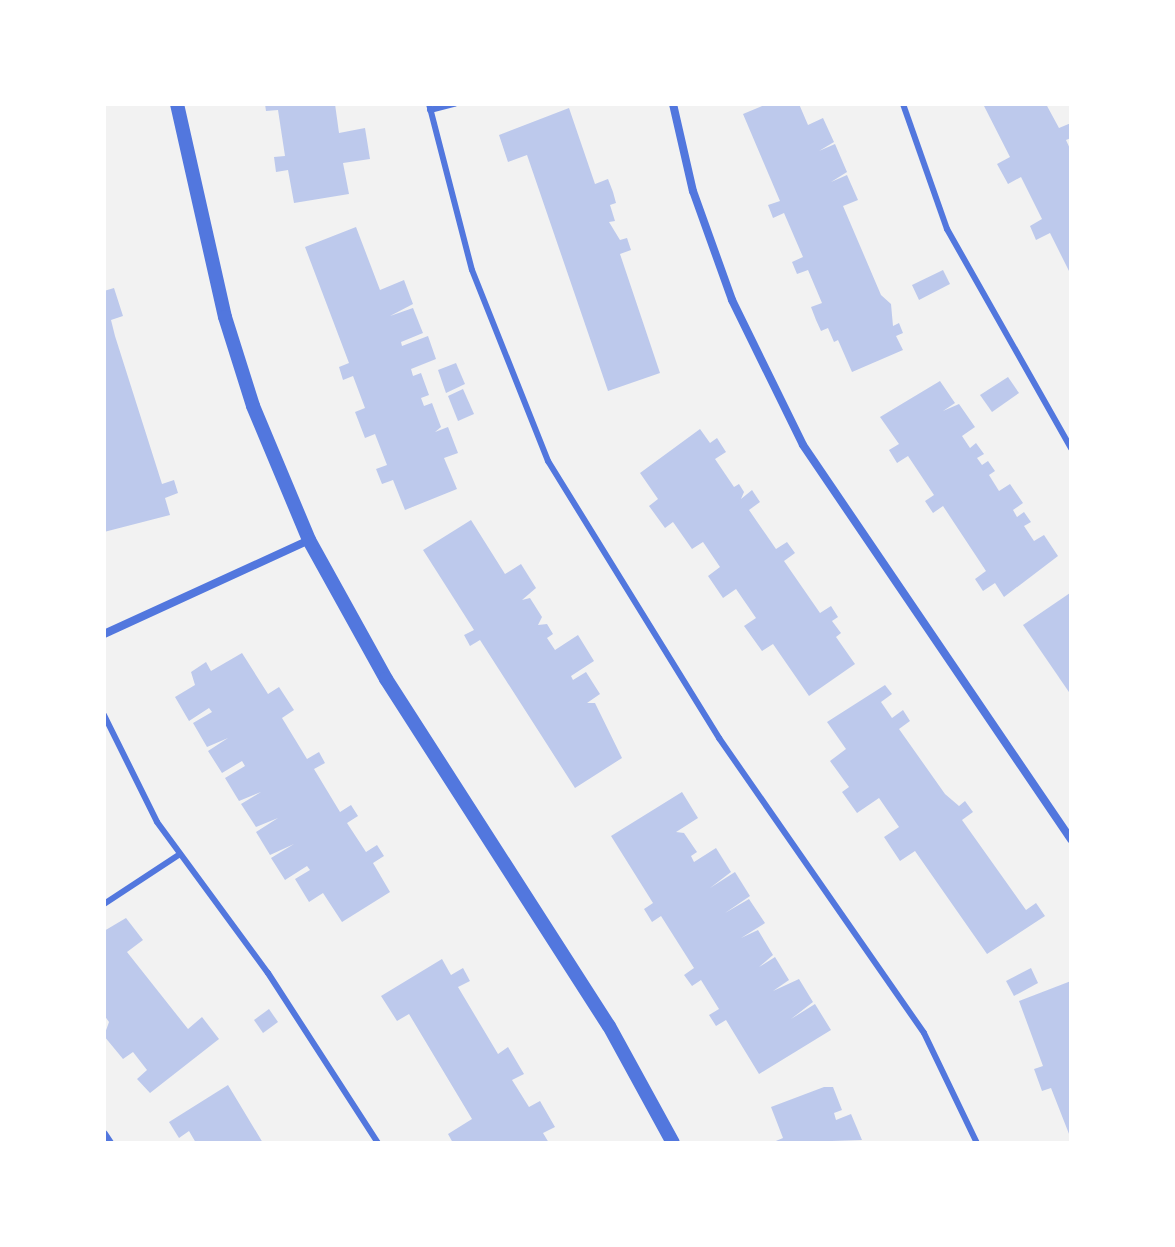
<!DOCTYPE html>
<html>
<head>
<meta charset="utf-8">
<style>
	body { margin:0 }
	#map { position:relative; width:1175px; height:1247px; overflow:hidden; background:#f2f2f2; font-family:"Archivo Narrow",sans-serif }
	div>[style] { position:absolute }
	.building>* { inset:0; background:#bdc9ec }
	.service>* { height:6px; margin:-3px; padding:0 3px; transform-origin:3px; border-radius:3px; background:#5277de }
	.minor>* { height:8px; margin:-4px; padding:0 4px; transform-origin:4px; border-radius:4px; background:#5277de }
	.tertiary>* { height:14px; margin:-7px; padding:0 7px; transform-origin:7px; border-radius:7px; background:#5277de }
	span { translate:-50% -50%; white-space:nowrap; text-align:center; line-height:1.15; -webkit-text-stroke:6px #fff; paint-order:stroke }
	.frame { position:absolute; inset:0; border:106px solid #fff; pointer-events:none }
</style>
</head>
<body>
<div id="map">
	<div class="building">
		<i style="clip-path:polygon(265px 104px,335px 104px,339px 133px,365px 128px,370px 159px,343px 163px,349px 194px,294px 203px,288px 170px,276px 172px,274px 157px,285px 156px,278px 110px,266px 111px)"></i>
		<i style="clip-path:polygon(767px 104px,799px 104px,808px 125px,823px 118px,834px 142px,819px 151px,835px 144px,847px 172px,831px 182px,847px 175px,858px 200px,843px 206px,881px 295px,891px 304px,893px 326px,899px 323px,903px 333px,896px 336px,903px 350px,852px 372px,838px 340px,834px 342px,828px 328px,821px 331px,816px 320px,811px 307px,822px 303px,808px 270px,797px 274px,792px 262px,803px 257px,784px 213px,773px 218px,768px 205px,780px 201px,743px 114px)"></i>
		<i style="clip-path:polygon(983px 104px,1046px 104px,1059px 128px,1071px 123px,1071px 138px,1066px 140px,1071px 151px,1071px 275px,1050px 233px,1036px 240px,1030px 226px,1042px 219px,1021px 177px,1008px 184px,997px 164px,1010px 157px)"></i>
		<i style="clip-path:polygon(569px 108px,595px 184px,608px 179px,613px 192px,616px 203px,610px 205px,615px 221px,609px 222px,620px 240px,627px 238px,631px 250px,620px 254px,660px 373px,608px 391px,527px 155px,508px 162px,499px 135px)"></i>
		<i style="clip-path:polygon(356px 227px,380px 290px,404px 280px,413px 304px,390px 316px,413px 308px,423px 333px,401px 342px,402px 346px,428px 336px,436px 359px,411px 369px,413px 376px,421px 373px,429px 395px,421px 398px,424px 406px,432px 403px,441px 427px,435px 432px,448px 427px,458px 453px,444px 458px,457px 489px,405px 510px,393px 480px,382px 484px,376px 469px,387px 465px,375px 434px,365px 438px,355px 412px,365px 408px,353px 376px,343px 380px,339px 367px,349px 363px,305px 247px)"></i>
		<i style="clip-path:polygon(943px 270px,950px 284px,919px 300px,912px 285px)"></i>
		<i style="clip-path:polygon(114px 288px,123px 316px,111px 320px,115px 336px,162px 484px,174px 480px,178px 493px,165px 498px,170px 515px,104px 532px,104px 291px)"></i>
		<i style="clip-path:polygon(456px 363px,465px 384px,446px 393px,438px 370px)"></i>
		<i style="clip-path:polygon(1008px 377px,1019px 393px,992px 412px,980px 395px)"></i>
		<i style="clip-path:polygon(940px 381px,955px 403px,943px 411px,959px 404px,975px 427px,962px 436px,970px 448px,976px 443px,984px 454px,977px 458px,982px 465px,988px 461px,995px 471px,989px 475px,999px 491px,1010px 484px,1023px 503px,1013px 510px,1017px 517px,1024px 512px,1031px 522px,1024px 526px,1034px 541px,1044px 535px,1058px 556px,1004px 597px,995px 583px,983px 591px,975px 579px,986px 571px,943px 506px,933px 513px,925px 501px,934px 495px,908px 456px,897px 463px,889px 450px,899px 444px,880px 417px)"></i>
		<i style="clip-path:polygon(463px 389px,474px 414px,458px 421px,448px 396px)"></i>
		<i style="clip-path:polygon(700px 429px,710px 443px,717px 438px,726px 452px,715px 459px,734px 487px,739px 484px,744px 492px,741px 499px,752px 490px,760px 502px,749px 510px,776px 549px,787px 542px,795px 553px,784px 561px,820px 613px,831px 606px,838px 617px,832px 621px,841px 633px,836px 637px,855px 664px,809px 696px,773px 644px,762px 651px,744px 626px,756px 618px,736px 589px,723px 598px,708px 576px,720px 567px,703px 542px,692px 549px,673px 522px,665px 528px,649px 506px,658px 499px,640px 473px)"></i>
		<i style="clip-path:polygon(471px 520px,505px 574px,521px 564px,536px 588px,522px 600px,530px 598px,542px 617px,538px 625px,547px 624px,553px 634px,547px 638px,555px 650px,578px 635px,594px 661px,571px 676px,573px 680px,586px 672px,600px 694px,587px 703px,595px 703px,622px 758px,575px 788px,480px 640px,470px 646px,464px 635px,474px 630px,423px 550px)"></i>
		<i style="clip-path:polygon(1070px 593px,1071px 595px,1071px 695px,1023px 625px)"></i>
		<i style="clip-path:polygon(242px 653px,268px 694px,279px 687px,294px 710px,282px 718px,307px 759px,319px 752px,325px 763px,314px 769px,340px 812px,351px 805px,358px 816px,347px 823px,366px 852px,377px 845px,384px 856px,373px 863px,390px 892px,342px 922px,323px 893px,309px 902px,295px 879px,310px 870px,307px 866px,285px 880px,271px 858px,294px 844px,270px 855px,256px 832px,278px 818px,256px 827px,241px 804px,261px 792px,239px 801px,225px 778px,245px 766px,242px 761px,222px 773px,208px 751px,228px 738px,207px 747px,193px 723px,212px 712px,209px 708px,189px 721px,175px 697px,195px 685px,191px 672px,206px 662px,211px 671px)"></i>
		<i style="clip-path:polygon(885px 685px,892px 694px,881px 702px,892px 718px,903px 710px,910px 721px,899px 729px,945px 794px,959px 806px,965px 801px,973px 812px,962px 820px,1026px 910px,1036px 903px,1045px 916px,987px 954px,915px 851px,900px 861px,884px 837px,899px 827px,879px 798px,857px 813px,842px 792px,849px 787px,830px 761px,846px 749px,827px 722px)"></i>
		<i style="clip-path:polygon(682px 792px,698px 818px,676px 832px,684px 833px,697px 852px,691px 856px,694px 862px,716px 848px,731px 872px,710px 888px,735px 872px,750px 896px,725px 913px,749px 899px,765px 923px,741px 938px,758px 930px,773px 955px,759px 967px,775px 957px,789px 980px,773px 991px,799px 979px,813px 1002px,791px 1019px,815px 1004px,831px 1030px,759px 1074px,726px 1020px,716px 1026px,709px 1015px,719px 1009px,701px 980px,692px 986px,684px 975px,694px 968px,661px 916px,652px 922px,644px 909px,653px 903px,611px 836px)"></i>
		<i style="clip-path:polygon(126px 918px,143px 940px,127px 952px,188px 1029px,202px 1017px,219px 1039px,150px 1093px,137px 1079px,147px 1070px,133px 1052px,123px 1059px,104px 1036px,109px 1022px,104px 1015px,104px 931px)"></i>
		<i style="clip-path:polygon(442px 959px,451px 975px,463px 968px,470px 981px,458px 987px,498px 1054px,508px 1047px,524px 1074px,512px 1080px,529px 1107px,540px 1101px,555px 1127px,543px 1133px,549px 1143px,453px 1143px,448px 1134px,472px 1119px,409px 1014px,397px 1021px,381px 996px)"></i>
		<i style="clip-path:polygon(1031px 968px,1038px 983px,1014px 996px,1006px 981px)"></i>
		<i style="clip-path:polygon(1071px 981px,1071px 1139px,1051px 1088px,1042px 1091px,1034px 1069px,1043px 1066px,1019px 1001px)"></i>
		<i style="clip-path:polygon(269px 1009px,278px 1022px,263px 1033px,254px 1020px)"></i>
		<i style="clip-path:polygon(228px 1085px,263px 1143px,196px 1143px,189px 1131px,179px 1138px,169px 1122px)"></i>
		<i style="clip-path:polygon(824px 1087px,833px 1087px,842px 1110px,834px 1113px,836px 1120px,851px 1114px,862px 1140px,771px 1143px,783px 1138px,771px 1107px)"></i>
	</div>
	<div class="service">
		<i style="left:429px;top:104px;width:171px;rotate:75.5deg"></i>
		<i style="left:472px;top:270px;width:206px;rotate:68.3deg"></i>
		<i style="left:548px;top:461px;width:326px;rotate:58.3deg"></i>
		<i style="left:719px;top:738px;width:359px;rotate:55.2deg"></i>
		<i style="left:924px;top:1033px;width:122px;rotate:64.3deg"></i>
		<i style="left:903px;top:104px;width:133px;rotate:70.6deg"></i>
		<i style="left:947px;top:229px;width:252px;rotate:60.5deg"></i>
		<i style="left:430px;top:110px;width:25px;rotate:-14deg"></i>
		<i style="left:104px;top:715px;width:119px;rotate:63.6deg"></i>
		<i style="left:157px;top:822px;width:187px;rotate:53.7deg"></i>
		<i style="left:268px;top:973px;width:202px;rotate:57.1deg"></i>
		<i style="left:104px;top:904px;width:91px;rotate:-33.3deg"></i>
	</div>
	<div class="minor">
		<i style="left:673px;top:104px;width:89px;rotate:77.1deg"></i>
		<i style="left:693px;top:191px;width:116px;rotate:70.3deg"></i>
		<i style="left:732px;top:300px;width:161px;rotate:63.9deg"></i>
		<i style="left:803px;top:445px;width:477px;rotate:55.8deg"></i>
		<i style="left:104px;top:634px;width:226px;rotate:-24.6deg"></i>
		<i style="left:104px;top:1134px;width:11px;rotate:56deg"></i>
	</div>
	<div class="tertiary">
		<i style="left:177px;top:104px;width:218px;rotate:77.3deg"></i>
		<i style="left:225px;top:317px;width:93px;rotate:72.5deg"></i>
		<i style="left:253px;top:406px;width:145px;rotate:67.3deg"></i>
		<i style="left:309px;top:540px;width:159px;rotate:61deg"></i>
		<i style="left:386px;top:679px;width:412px;rotate:57.3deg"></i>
		<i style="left:609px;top:1026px;width:133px;rotate:61.3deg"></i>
	</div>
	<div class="frame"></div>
</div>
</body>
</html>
